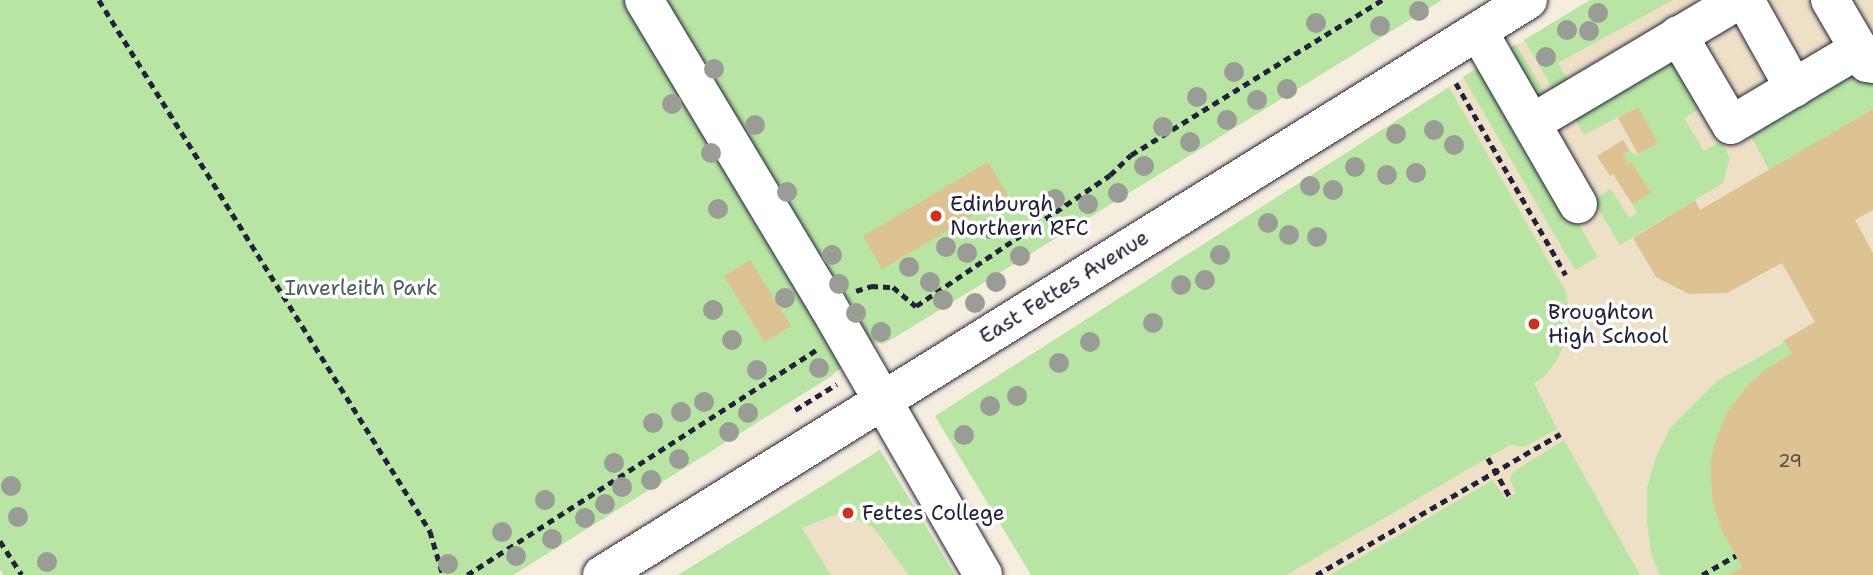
<!DOCTYPE html>
<html>
<head>
<meta charset="utf-8">
<style>
	body { margin:0 }
	#map { position:relative; width:1873px; height:575px; overflow:hidden; background:#f5edde; font-family:"Shantell Sans",sans-serif }
	div>[style] { position:absolute }
	.built>* { inset:0; background:#eee0c7 }
	.green>* { inset:0; background:#b8e5a3 }
	.building>* { inset:0; background:#ddc292 }
	.path>* { height:4.5px; margin-top:-2.25px; transform-origin:0; background:repeating-linear-gradient(90deg,#22223b 0 7px,transparent 0 12px) }
	.roads { filter:drop-shadow(0 0 2px #22223b) drop-shadow(0 0 2px #22223b) }
	.minor>* { height:38px; margin:-19px; padding:0 19px; transform-origin:19px; border-radius:19px; background:#fff }
	.trees>* { width:20px; height:20px; margin:-10px; border-radius:50%; background:#9a9d95 }
	.dots>* { width:19px; height:19px; translate:-50% -50%; box-sizing:border-box; border:4px solid #fff; border-radius:50% }
	span { translate:-50% -50%; white-space:nowrap; text-align:center; line-height:1.15; -webkit-text-stroke:7px #fff; paint-order:stroke }
	.number-label { font-size:18px; color:#514a51 }
	.number-label span { -webkit-text-stroke-width:0 }
	.poi-label { font-size:21px; color:#22223b }
	.left { translate:0 -50%; text-align:left }
	.street-label { font-size:21px; color:#22223b }
	.park-label { font-size:21px; color:#4f5c5a }
</style>
</head>
<body>
<div id="map">
	<div class="built">
		<i style="clip-path:polygon(1590px 0,1873px 0,1873px 575px,1095px 575px,1486px 153px,1449px 87px)"></i>
		<i style="clip-path:polygon(880px 450px,955px 575px,678px 575px)"></i>
	</div>
	<div class="green">
		<i style="clip-path:polygon(0 0,1442px 0,894px 338px,883px 344px,870px 342px,830px 377px,513px 575px,4px 575px,0 570px)"></i>
		<i style="clip-path:polygon(1590px 0,1673px 0,1558px 63px,1571px 85px,1556px 94px,1524px 40px)"></i>
		<i style="clip-path:polygon(1516px 44px,1548px 98px,1541px 102px,1505px 51px)"></i>
		<i style="clip-path:polygon(1675px 52px,1706px 105px,1684px 118px,1704px 151px,1721px 141px,1730px 158px,1723px 183px,1620px 245px,1593px 200px,1611px 189px,1629px 218px,1637px 213px,1632px 204px,1651px 193px,1633px 163px,1629px 164px,1623px 154px,1630px 151px,1637px 155px,1658px 143px,1638px 107px,1584px 135px,1572px 113px)"></i>
		<i style="clip-path:polygon(1484px 64px,1598px 257px,1575px 270px,1463px 77px)"></i>
		<i style="clip-path:polygon(1851px 66px,1873px 73px,1873px 109px,1769px 170px,1751px 136px,1814px 96px)"></i>
		<i style="clip-path:polygon(1449px 87px,1566px 292px,1569px 312px,1567px 338px,1557px 360px,1545px 376px,1534px 383px,1557px 429px,1524px 447px,1510px 445px,1286px 575px,1031px 575px,935px 416px)"></i>
		<i style="clip-path:polygon(1784px 340px,1792px 354px,1767px 368px,1746px 387px,1727px 412px,1710px 463px,1712px 500px,1723px 533px,1742px 567px,1729px 575px,1660px 575px,1651px 553px,1647px 522px,1647px 488px,1656px 457px,1671px 427px,1717px 381px,1782px 344px)"></i>
		<i style="clip-path:polygon(1564px 440px,1640px 575px,1330px 575px,1493px 480px,1505px 499px,1516px 493px,1510px 480px,1513px 472px)"></i>
		<i style="clip-path:polygon(880px 450px,955px 575px,909px 575px,873px 527px,842px 512px,802px 528px,831px 575px,678px 575px)"></i>
	</div>
	<div class="building">
		<i style="clip-path:polygon(1638px 107px,1658px 143px,1638px 154px,1618px 118px)"></i>
		<i style="clip-path:polygon(1873px 109px,1873px 210px,1855px 220px,1873px 253px,1873px 575px,1729px 575px,1742px 567px,1723px 533px,1712px 500px,1710px 463px,1716px 441px,1727px 412px,1746px 387px,1767px 368px,1792px 354px,1784px 340px,1815px 322px,1782px 263px,1727px 293px,1689px 294px,1656px 277px,1633px 238px,1695px 200px,1700px 210px)"></i>
		<i style="clip-path:polygon(1623px 140px,1630px 151px,1623px 154px,1629px 164px,1632px 162px,1651px 193px,1632px 204px,1613px 174px,1610px 176px,1597px 156px)"></i>
		<i style="clip-path:polygon(988px 162px,1008px 195px,882px 269px,863px 236px)"></i>
		<i style="clip-path:polygon(750px 260px,791px 326px,765px 342px,724px 276px)"></i>
	</div>
	<div class="path">
		<i style="left:99px;top:0;width:626px;rotate:58.06deg"></i>
		<i style="left:430px;top:531px;width:46px;rotate:73.5deg"></i>
		<i style="left:1456px;top:83px;width:221px;rotate:60.2deg"></i>
		<i style="left:856px;top:291px;width:16px;rotate:-18deg"></i>
		<i style="left:871px;top:286px;width:22px;rotate:3deg"></i>
		<i style="left:893px;top:287px;width:30px;rotate:40deg"></i>
		<i style="left:916px;top:306px;width:234px;rotate:-34deg"></i>
		<i style="left:1110px;top:175px;width:29px;rotate:-44deg"></i>
		<i style="left:1131px;top:155px;width:295px;rotate:-31.7deg"></i>
		<i style="left:795px;top:410px;width:49px;rotate:-31.8deg"></i>
		<i style="left:1488px;top:458px;width:45px;rotate:60.6deg"></i>
		<i style="left:0;top:541px;width:40px;rotate:57.1deg"></i>
		<i style="left:467px;top:575px;width:415px;rotate:-32.8deg"></i>
		<i style="left:1316px;top:575px;width:282px;rotate:-30deg"></i>
		<i style="left:1702px;top:575px;width:39px;rotate:-30deg"></i>
	</div>
	<div class="roads">
		<div class="minor">
			<i style="left:644px;top:0;width:357px;rotate:59deg"></i>
			<i style="left:828px;top:306px;width:310px;rotate:60deg"></i>
			<i style="left:1745px;top:0;width:101px;rotate:60.9deg"></i>
			<i style="left:1830px;top:0;width:73px;rotate:59.6deg"></i>
			<i style="left:1867px;top:63px;width:6px;rotate:9deg"></i>
			<i style="left:1478px;top:31px;width:200px;rotate:60deg"></i>
			<i style="left:1678px;top:35px;width:104px;rotate:59.5deg"></i>
			<i style="left:1731px;top:125px;width:149px;rotate:-30.7deg"></i>
			<i style="left:1532px;top:123px;width:241px;rotate:-30.7deg"></i>
			<i style="left:602px;top:575px;width:1090px;rotate:-31.84deg"></i>
		</div>
	</div>
	<div class="trees">
		<i style="left:1419px;top:11px"></i>
		<i style="left:1598px;top:13px"></i>
		<i style="left:1316px;top:23px"></i>
		<i style="left:1380px;top:26px"></i>
		<i style="left:1567px;top:30px"></i>
		<i style="left:1589px;top:31px"></i>
		<i style="left:1546px;top:57px"></i>
		<i style="left:714px;top:69px"></i>
		<i style="left:1234px;top:72px"></i>
		<i style="left:1287px;top:89px"></i>
		<i style="left:1197px;top:97px"></i>
		<i style="left:1257px;top:100px"></i>
		<i style="left:672px;top:104px"></i>
		<i style="left:1227px;top:120px"></i>
		<i style="left:755px;top:125px"></i>
		<i style="left:1163px;top:127px"></i>
		<i style="left:1434px;top:130px"></i>
		<i style="left:1396px;top:134px"></i>
		<i style="left:1190px;top:142px"></i>
		<i style="left:1454px;top:145px"></i>
		<i style="left:711px;top:153px"></i>
		<i style="left:1144px;top:166px"></i>
		<i style="left:1355px;top:167px"></i>
		<i style="left:1416px;top:173px"></i>
		<i style="left:1387px;top:175px"></i>
		<i style="left:1310px;top:186px"></i>
		<i style="left:1333px;top:190px"></i>
		<i style="left:787px;top:192px"></i>
		<i style="left:1118px;top:193px"></i>
		<i style="left:1055px;top:199px"></i>
		<i style="left:1088px;top:204px"></i>
		<i style="left:718px;top:209px"></i>
		<i style="left:1268px;top:223px"></i>
		<i style="left:990px;top:229px"></i>
		<i style="left:1289px;top:235px"></i>
		<i style="left:1317px;top:237px"></i>
		<i style="left:946px;top:247px"></i>
		<i style="left:967px;top:253px"></i>
		<i style="left:832px;top:255px"></i>
		<i style="left:1220px;top:255px"></i>
		<i style="left:1020px;top:256px"></i>
		<i style="left:909px;top:267px"></i>
		<i style="left:1205px;top:280px"></i>
		<i style="left:930px;top:282px"></i>
		<i style="left:996px;top:282px"></i>
		<i style="left:839px;top:284px"></i>
		<i style="left:1181px;top:285px"></i>
		<i style="left:785px;top:298px"></i>
		<i style="left:943px;top:300px"></i>
		<i style="left:975px;top:303px"></i>
		<i style="left:713px;top:310px"></i>
		<i style="left:856px;top:313px"></i>
		<i style="left:1153px;top:323px"></i>
		<i style="left:881px;top:332px"></i>
		<i style="left:732px;top:340px"></i>
		<i style="left:1090px;top:342px"></i>
		<i style="left:1059px;top:363px"></i>
		<i style="left:819px;top:368px"></i>
		<i style="left:757px;top:370px"></i>
		<i style="left:1017px;top:396px"></i>
		<i style="left:704px;top:402px"></i>
		<i style="left:990px;top:406px"></i>
		<i style="left:681px;top:412px"></i>
		<i style="left:748px;top:413px"></i>
		<i style="left:653px;top:423px"></i>
		<i style="left:729px;top:432px"></i>
		<i style="left:964px;top:435px"></i>
		<i style="left:679px;top:459px"></i>
		<i style="left:614px;top:463px"></i>
		<i style="left:651px;top:480px"></i>
		<i style="left:11px;top:486px"></i>
		<i style="left:622px;top:487px"></i>
		<i style="left:545px;top:500px"></i>
		<i style="left:605px;top:504px"></i>
		<i style="left:18px;top:517px"></i>
		<i style="left:585px;top:518px"></i>
		<i style="left:502px;top:532px"></i>
		<i style="left:552px;top:539px"></i>
		<i style="left:516px;top:556px"></i>
		<i style="left:47px;top:562px"></i>
		<i style="left:448px;top:564px"></i>
	</div>
	<div class="dots">
		<i style="left:936px;top:216px;background:#c8321e"></i>
		<i style="left:1534px;top:324px;background:#c8321e"></i>
		<i style="left:848px;top:513px;background:#c8321e"></i>
	</div>
	<div class="number-label">
		<span style="left:1790px;top:461px">29</span>
	</div>
	<div class="poi-label">
		<span class="left" style="left:950px;top:216px">Edinburgh<br>Northern RFC</span>
		<span class="left" style="left:1548px;top:324px">Broughton<br>High School</span>
		<span class="left" style="left:862px;top:513px">Fettes College</span>
	</div>
	<div class="street-label">
		<span style="left:1064px;top:287px;rotate:-32deg">East Fettes Avenue</span>
	</div>
	<div class="park-label">
		<span style="left:361px;top:288px">Inverleith Park</span>
	</div>
</div>
</body>
</html>
